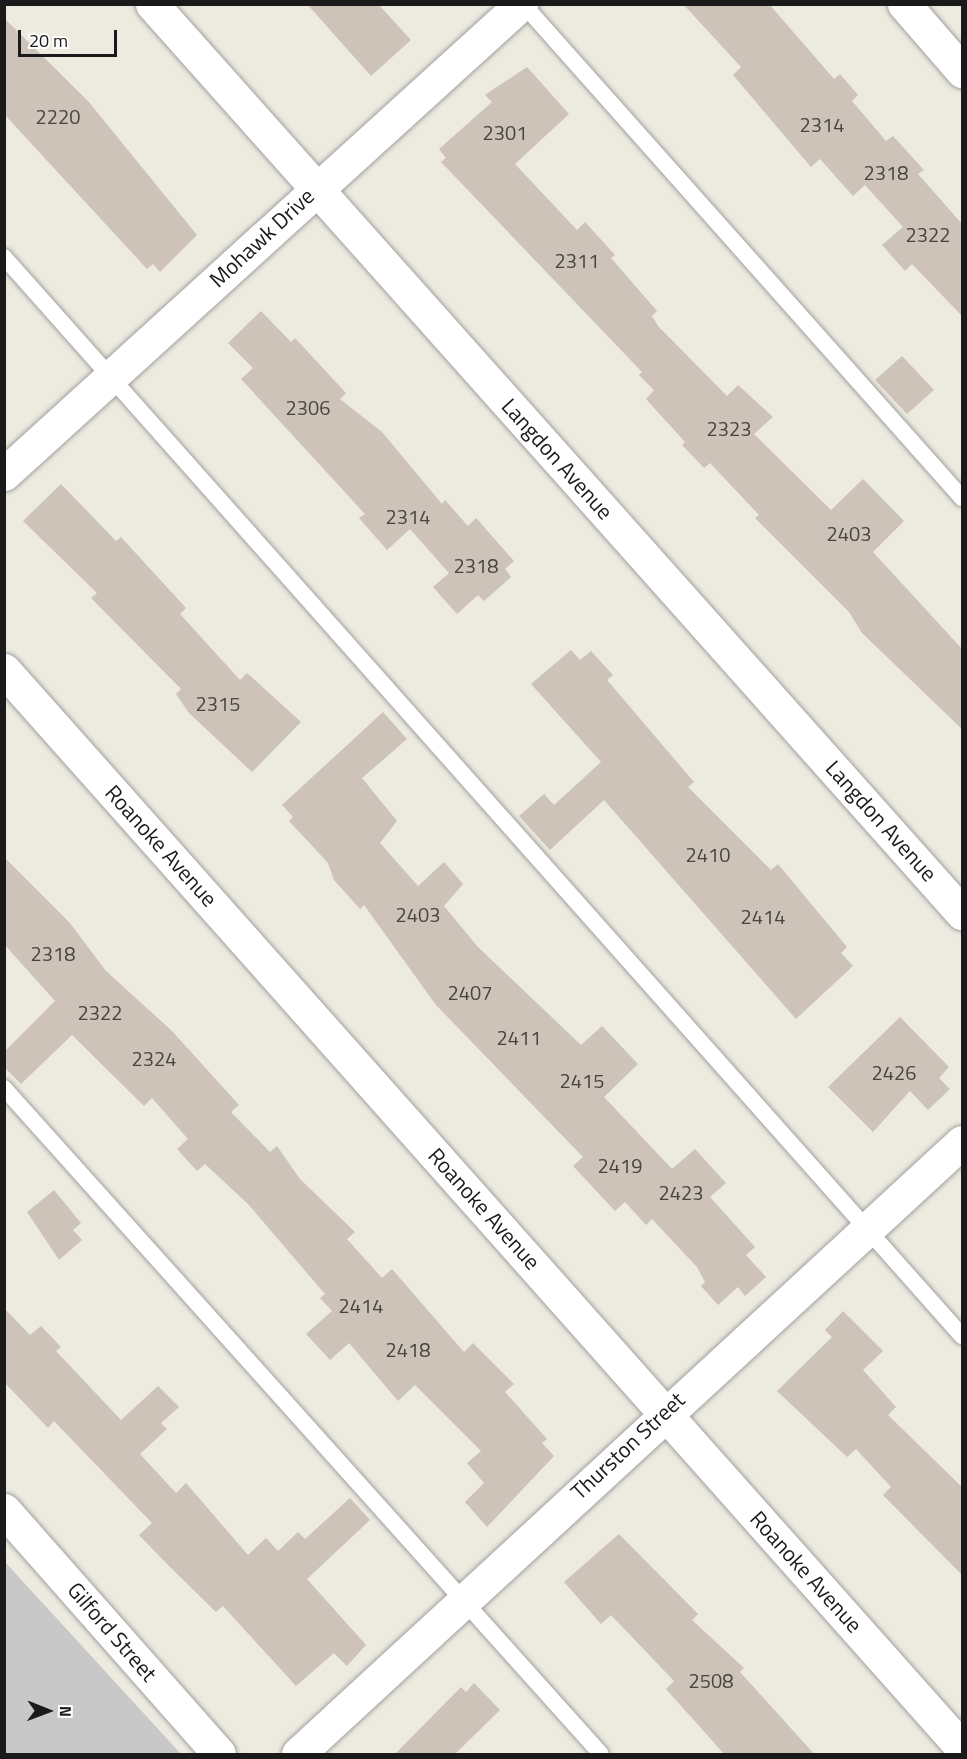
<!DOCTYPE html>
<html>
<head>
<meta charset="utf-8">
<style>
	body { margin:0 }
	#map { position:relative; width:967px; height:1759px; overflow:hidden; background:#edeadf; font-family:"Titillium Web",sans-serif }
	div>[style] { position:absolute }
	.religious>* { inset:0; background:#c8c8c8 }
	.building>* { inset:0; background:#cdc3b8 }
	.roads { filter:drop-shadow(0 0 2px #a1a1a1) drop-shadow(0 0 2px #a1a1a1) }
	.service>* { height:16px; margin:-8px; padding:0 8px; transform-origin:8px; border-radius:8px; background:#fff }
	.minor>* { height:33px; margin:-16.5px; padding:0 16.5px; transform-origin:16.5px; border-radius:16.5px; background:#fff }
	.tertiary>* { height:33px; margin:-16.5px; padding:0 16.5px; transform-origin:16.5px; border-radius:16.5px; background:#fff }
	span { translate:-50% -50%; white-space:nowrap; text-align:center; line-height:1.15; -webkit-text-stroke:5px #fff; paint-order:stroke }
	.number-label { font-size:20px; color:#474442 }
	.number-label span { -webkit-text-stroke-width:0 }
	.street-label { font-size:22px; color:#1a1a1a }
	.frame { position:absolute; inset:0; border:6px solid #1a1a1a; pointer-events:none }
	.north { position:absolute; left:18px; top:1681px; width:60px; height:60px; -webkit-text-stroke:4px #fff; paint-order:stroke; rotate:91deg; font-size:16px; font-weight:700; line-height:24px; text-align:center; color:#1a1a1a }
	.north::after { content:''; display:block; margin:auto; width:21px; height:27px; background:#1a1a1a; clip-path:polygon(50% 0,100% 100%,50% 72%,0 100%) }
	.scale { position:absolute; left:18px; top:30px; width:99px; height:27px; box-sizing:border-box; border:3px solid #1a1a1a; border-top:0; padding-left:8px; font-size:18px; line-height:21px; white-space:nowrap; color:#1a1a1a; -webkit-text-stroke:4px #fff; paint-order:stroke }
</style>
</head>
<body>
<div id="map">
	<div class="religious">
		<i style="clip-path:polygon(4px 1562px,5px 1562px,181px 1754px,5px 1754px)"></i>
	</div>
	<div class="building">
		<i style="clip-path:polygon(307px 4px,378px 4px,411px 40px,371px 76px)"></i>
		<i style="clip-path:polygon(683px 4px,769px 4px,834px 79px,840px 74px,858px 95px,852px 101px,886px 141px,893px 136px,924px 170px,918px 174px,963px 225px,963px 317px,912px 264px,905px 271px,882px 245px,903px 227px,865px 185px,853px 196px,820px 159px,811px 167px,733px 75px,741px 67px)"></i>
		<i style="clip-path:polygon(4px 18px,88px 101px,197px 235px,160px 272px,153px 264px,147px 269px,4px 114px)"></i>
		<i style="clip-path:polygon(527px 67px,569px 114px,515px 164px,577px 230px,585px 222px,615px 255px,611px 258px,657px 311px,652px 316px,658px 326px,727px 396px,738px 385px,773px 417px,754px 434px,831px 510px,863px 479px,904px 521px,873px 552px,963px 650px,963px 730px,862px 633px,849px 612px,755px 518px,759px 515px,710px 463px,704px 468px,682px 445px,685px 442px,646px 399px,654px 390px,639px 375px,642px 372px,441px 162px,446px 158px,439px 149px,492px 102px,485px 95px)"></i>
		<i style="clip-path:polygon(261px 311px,291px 342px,295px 338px,346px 393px,340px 399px,382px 432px,442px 504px,445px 500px,468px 526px,476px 518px,514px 561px,505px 569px,511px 577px,484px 601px,478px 595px,457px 614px,433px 587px,449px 573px,410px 529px,387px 550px,359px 518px,365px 514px,241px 379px,253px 368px,228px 343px)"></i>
		<i style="clip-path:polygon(902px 356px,934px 390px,907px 414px,875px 380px)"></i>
		<i style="clip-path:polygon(61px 484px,116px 541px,121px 537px,186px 608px,180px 614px,240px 680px,247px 673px,301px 722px,252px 772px,189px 713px,176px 694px,181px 689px,91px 598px,97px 593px,23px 521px)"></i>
		<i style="clip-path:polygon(571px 650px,580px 660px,591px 651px,613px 675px,607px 680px,694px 782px,688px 787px,771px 870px,778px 864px,847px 947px,841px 953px,853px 966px,796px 1019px,604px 800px,550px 850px,519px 816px,544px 794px,554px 805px,601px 762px,531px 684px)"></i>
		<i style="clip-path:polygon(383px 712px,407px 739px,362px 778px,397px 821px,380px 843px,418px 886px,444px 862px,463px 884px,444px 906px,477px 946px,581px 1045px,602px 1026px,638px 1064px,604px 1097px,672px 1169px,695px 1149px,726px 1183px,710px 1197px,755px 1247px,746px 1255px,766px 1277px,745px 1296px,738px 1287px,718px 1305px,701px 1286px,705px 1282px,697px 1267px,652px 1219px,646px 1225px,625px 1202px,615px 1211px,573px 1166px,583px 1157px,436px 1005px,364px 905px,360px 909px,334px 880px,328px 863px,289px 821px,293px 817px,282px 805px)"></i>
		<i style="clip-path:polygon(4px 857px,70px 923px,106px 971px,172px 1031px,239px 1105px,231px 1112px,270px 1152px,277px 1146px,300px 1179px,355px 1232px,347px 1239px,382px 1278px,392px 1269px,464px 1352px,473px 1343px,514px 1384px,505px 1392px,547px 1439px,542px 1443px,554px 1456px,487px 1527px,465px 1502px,484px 1483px,467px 1463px,481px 1451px,415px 1385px,398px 1401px,349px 1343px,330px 1360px,306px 1334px,332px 1311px,320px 1298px,325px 1294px,248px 1204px,205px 1164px,197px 1171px,177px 1149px,188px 1139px,152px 1098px,144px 1106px,72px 1035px,21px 1084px,4px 1067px,4px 1052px,55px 1001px,4px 944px)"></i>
		<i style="clip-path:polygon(900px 1017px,949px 1067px,939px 1078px,950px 1089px,928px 1110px,910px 1091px,873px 1132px,828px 1087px)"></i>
		<i style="clip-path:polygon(54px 1190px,81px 1223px,73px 1230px,82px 1240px,59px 1260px,27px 1212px)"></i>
		<i style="clip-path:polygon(4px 1308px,30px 1335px,41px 1326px,61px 1347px,56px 1351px,121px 1420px,158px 1386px,179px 1407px,161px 1423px,167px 1429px,140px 1454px,176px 1493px,186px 1483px,248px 1555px,266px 1538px,278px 1551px,298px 1532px,305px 1539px,350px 1498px,370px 1520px,307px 1579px,366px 1645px,347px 1666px,334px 1653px,296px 1686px,223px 1606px,216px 1612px,169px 1566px,139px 1535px,152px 1523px,54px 1421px,48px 1428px,4px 1382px)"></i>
		<i style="clip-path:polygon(843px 1311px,883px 1351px,863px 1370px,896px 1407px,888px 1415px,963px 1488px,963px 1576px,883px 1495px,891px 1487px,856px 1449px,847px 1457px,777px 1391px,832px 1337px,825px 1330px)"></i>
		<i style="clip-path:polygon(619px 1534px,698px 1614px,692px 1620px,744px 1668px,740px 1672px,815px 1755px,725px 1755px,666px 1689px,674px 1681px,611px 1615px,601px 1624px,564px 1582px)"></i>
		<i style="clip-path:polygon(474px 1683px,500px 1710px,454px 1755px,394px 1755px,461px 1687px,466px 1692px)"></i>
	</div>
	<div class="roads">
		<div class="service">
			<i style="left:523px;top:4px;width:661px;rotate:48.37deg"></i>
			<i style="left:4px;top:257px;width:1443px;rotate:48.4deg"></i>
			<i style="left:4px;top:1088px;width:894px;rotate:48.13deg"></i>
		</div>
		<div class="minor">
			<i style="left:152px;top:4px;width:1218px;rotate:48.3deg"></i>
			<i style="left:904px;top:4px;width:89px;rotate:49.1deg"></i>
			<i style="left:4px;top:474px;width:699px;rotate:-42.27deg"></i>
			<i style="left:4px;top:670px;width:1442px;rotate:48.37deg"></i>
		</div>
		<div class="tertiary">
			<i style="left:4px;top:1510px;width:325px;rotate:48.6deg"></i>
			<i style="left:298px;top:1754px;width:903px;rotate:-42.67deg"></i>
		</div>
	</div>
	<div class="number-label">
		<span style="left:58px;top:116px">2220</span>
		<span style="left:822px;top:124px">2314</span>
		<span style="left:505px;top:132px">2301</span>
		<span style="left:886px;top:172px">2318</span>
		<span style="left:928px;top:234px">2322</span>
		<span style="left:577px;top:260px">2311</span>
		<span style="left:308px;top:407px">2306</span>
		<span style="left:729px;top:428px">2323</span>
		<span style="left:408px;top:516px">2314</span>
		<span style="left:849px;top:533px">2403</span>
		<span style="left:476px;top:565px">2318</span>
		<span style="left:218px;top:703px">2315</span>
		<span style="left:708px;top:854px">2410</span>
		<span style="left:418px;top:914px">2403</span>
		<span style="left:763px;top:916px">2414</span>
		<span style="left:53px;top:953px">2318</span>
		<span style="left:470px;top:992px">2407</span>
		<span style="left:100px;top:1012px">2322</span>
		<span style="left:519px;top:1037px">2411</span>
		<span style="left:154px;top:1058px">2324</span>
		<span style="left:894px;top:1072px">2426</span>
		<span style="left:582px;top:1080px">2415</span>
		<span style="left:620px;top:1165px">2419</span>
		<span style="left:681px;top:1192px">2423</span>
		<span style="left:361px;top:1305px">2414</span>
		<span style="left:408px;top:1349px">2418</span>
		<span style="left:711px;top:1680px">2508</span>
	</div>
	<div class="street-label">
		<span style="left:262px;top:238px;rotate:-43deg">Mohawk Drive</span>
		<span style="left:557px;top:459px;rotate:48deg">Langdon Avenue</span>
		<span style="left:881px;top:821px;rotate:48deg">Langdon Avenue</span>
		<span style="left:161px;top:846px;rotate:48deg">Roanoke Avenue</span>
		<span style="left:484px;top:1209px;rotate:48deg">Roanoke Avenue</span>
		<span style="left:628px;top:1446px;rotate:-43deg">Thurston Street</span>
		<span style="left:806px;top:1572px;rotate:48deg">Roanoke Avenue</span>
		<span style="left:112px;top:1632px;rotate:49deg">Gilford Street</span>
	</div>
	<div class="frame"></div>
	<div class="north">N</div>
	<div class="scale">20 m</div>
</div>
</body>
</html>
